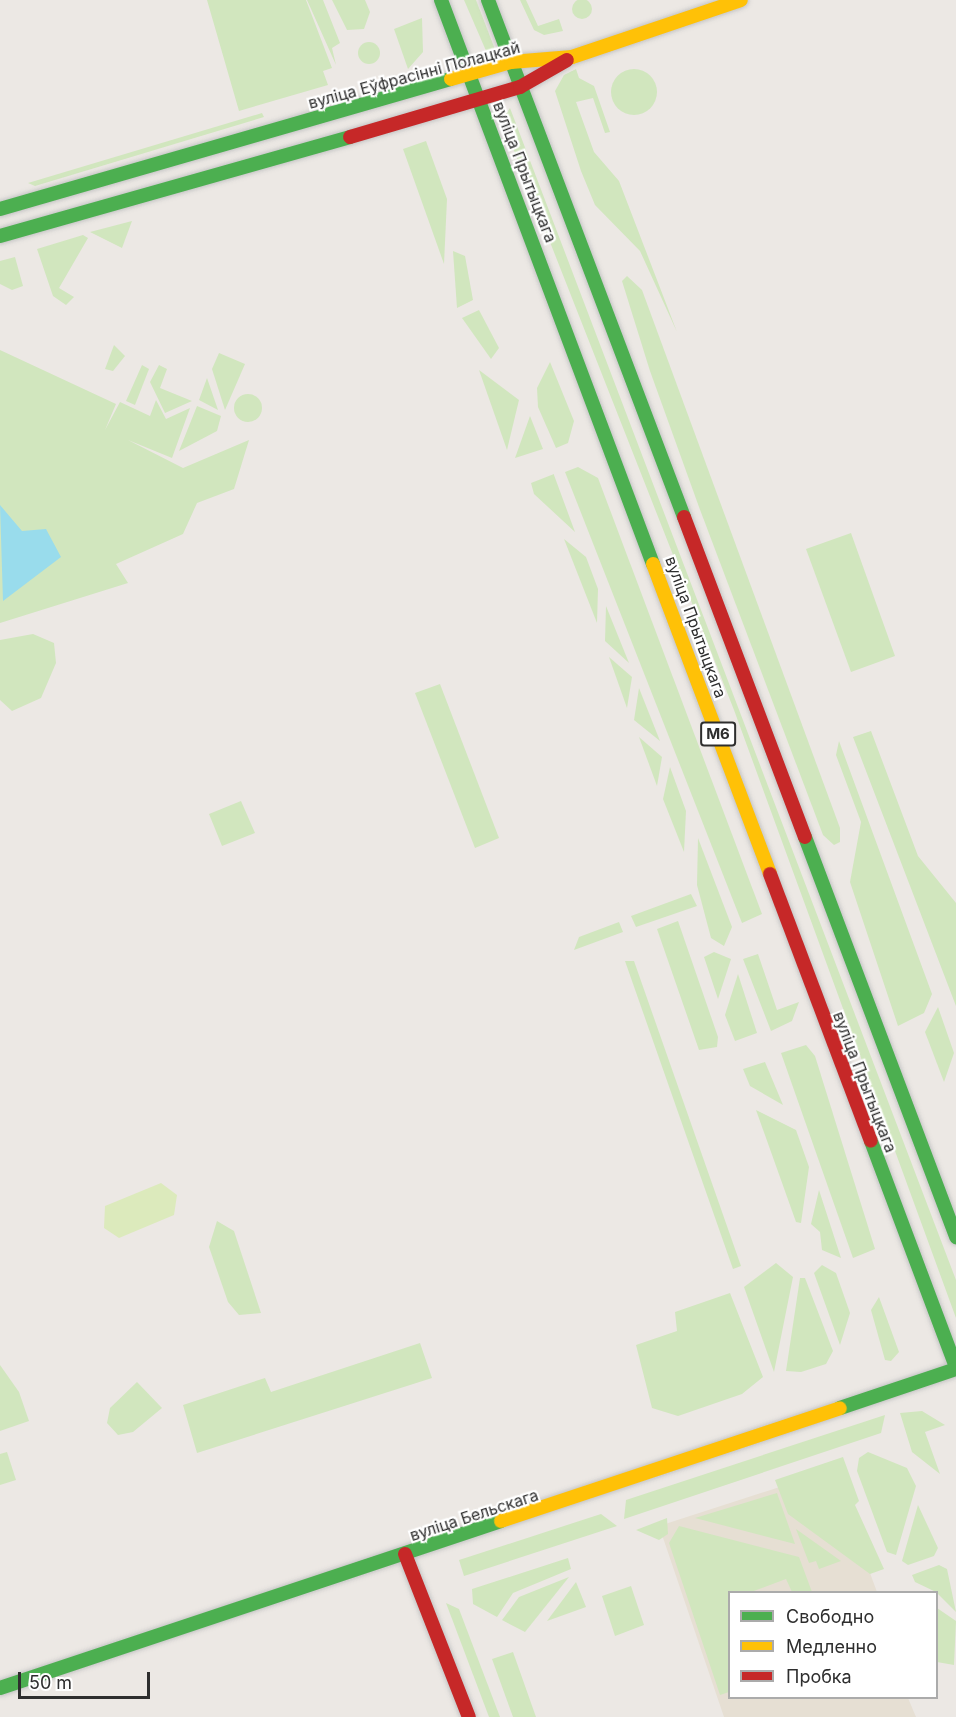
<!DOCTYPE html>
<html>
<head>
<meta charset="utf-8">
<style>
	body { margin:0 }
	#map { position:relative; width:956px; height:1717px; overflow:hidden; background:#ece8e4; font-family:Inter,sans-serif }
	div>[style] { position:absolute }
	.education>* { inset:0; background:#e6dfd3 }
	.green>* { inset:0; background:#d1e6be }
	.round { border-radius:50% }
	.pitch>* { inset:0; background:#dceabc }
	.water>* { inset:0; background:#99dcec }
	.roads { filter:drop-shadow(0 0 2px #c5c5c5) drop-shadow(0 0 2px #c5c5c5) }
	.fast>* { height:14px; margin:-7px; padding:0 7px; transform-origin:7px; border-radius:7px; background:#4caf50 }
	.slow>* { height:14px; margin:-7px; padding:0 7px; transform-origin:7px; border-radius:7px; background:#ffc107 }
	.jam>* { height:14px; margin:-7px; padding:0 7px; transform-origin:7px; border-radius:7px; background:#c62828 }
	span { translate:-50% -50%; white-space:nowrap; text-align:center; line-height:1.15; -webkit-text-stroke:4.5px #fff; paint-order:stroke }
	.shield-label span { padding:2px 4px; background:#fff; border:2px solid; border-radius:4px; -webkit-text-stroke-width:0 }
	.shield-label { font-size:15px; color:#2e2e2e; font-weight:700 }
	.street-label { font-size:16px; color:#2e2e2e }
	.legend { position:absolute; left:728px; top:1591px; width:210px; height:108px; box-sizing:border-box; background:#fff; border:2px solid #ababab; margin:0; padding:8px 10px; list-style:none; font-size:18px; color:#2e2e2e }
	.legend li { display:flex; align-items:center; gap:12px; height:30px }
	.legend b { width:30px; border:2px solid #ababab }
	.scale { position:absolute; left:18px; top:1672px; width:132px; height:27px; box-sizing:border-box; border:3px solid #2e2e2e; border-top:0; padding-left:8px; font-size:18px; line-height:21px; white-space:nowrap; color:#2e2e2e; -webkit-text-stroke:4px #fff; paint-order:stroke }
</style>
</head>
<body>
<div id="map">
	<div class="education">
		<i style="clip-path:polygon(832px 1470px,877px 1592px,730px 1592px,730px 1698px,908px 1698px,916px 1717px,724px 1717px,659px 1526px)"></i>
	</div>
	<div class="green">
		<i class="round" style="left:572px;top:-1px;width:20px;height:20px"></i>
		<i style="clip-path:polygon(207px 0,306px 0,332px 68px,323px 71px,328px 85px,239px 111px)"></i>
		<i style="clip-path:polygon(307px 0,323px 0,340px 43px,332px 48px,336px 65px)"></i>
		<i style="clip-path:polygon(332px 0,365px 0,370px 12px,364px 29px,347px 30px)"></i>
		<i style="clip-path:polygon(464px 0,476px 0,496px 52px,490px 60px)"></i>
		<i style="clip-path:polygon(520px 0,526px 0,538px 26px,559px 19px,563px 31px,544px 35px,534px 30px)"></i>
		<i style="clip-path:polygon(422px 18px,423px 52px,408px 69px,394px 29px)"></i>
		<i class="round" style="left:358px;top:42px;width:22px;height:22px"></i>
		<i class="round" style="left:611px;top:69px;width:46px;height:46px"></i>
		<i style="clip-path:polygon(576px 69px,579px 78px,594px 86px,610px 132px,605px 133px,593px 98px,576px 102px,594px 152px,619px 181px,677px 332px,640px 251px,595px 205px,581px 171px,555px 91px,564px 75px)"></i>
		<i style="clip-path:polygon(510px 108px,956px 1280px,956px 1318px,734px 710px,502px 120px)"></i>
		<i style="clip-path:polygon(262px 113px,264px 117px,35px 186px,28px 183px)"></i>
		<i style="clip-path:polygon(426px 141px,447px 199px,444px 264px,403px 149px)"></i>
		<i style="clip-path:polygon(132px 221px,122px 248px,90px 232px)"></i>
		<i style="clip-path:polygon(83px 235px,88px 238px,59px 288px,74px 297px,66px 305px,53px 296px,37px 249px)"></i>
		<i style="clip-path:polygon(453px 251px,465px 256px,473px 300px,457px 308px)"></i>
		<i style="clip-path:polygon(15px 257px,23px 286px,12px 290px,0 284px,0 261px)"></i>
		<i style="clip-path:polygon(627px 276px,642px 290px,840px 828px,840px 842px,834px 845px,823px 835px,699px 507px,650px 371px,622px 281px)"></i>
		<i style="clip-path:polygon(479px 310px,499px 348px,491px 359px,462px 318px)"></i>
		<i style="clip-path:polygon(114px 345px,125px 356px,113px 371px,105px 369px)"></i>
		<i style="clip-path:polygon(0 350px,116px 404px,105px 430px,120px 402px,150px 416px,156px 400px,166px 419px,190px 408px,172px 458px,128px 440px,183px 468px,249px 440px,234px 489px,197px 503px,183px 534px,116px 564px,128px 583px,0 623px)"></i>
		<i style="clip-path:polygon(219px 353px,245px 364px,225px 410px,212px 369px)"></i>
		<i style="clip-path:polygon(550px 362px,574px 421px,568px 443px,556px 448px,538px 407px,537px 388px)"></i>
		<i style="clip-path:polygon(142px 365px,149px 369px,135px 405px,126px 401px)"></i>
		<i style="clip-path:polygon(159px 365px,167px 369px,160px 388px,192px 401px,165px 413px,150px 382px)"></i>
		<i style="clip-path:polygon(479px 370px,519px 400px,507px 450px)"></i>
		<i style="clip-path:polygon(207px 378px,218px 410px,199px 400px)"></i>
		<i class="round" style="left:234px;top:394px;width:28px;height:28px"></i>
		<i style="clip-path:polygon(197px 406px,221px 416px,217px 431px,179px 451px)"></i>
		<i style="clip-path:polygon(530px 416px,543px 449px,515px 458px)"></i>
		<i style="clip-path:polygon(578px 467px,598px 478px,762px 914px,742px 923px,565px 472px)"></i>
		<i style="clip-path:polygon(554px 474px,554px 475px,575px 532px,534px 494px,531px 483px)"></i>
		<i style="clip-path:polygon(851px 533px,895px 656px,851px 672px,806px 549px)"></i>
		<i style="clip-path:polygon(564px 539px,586px 557px,598px 589px,597px 623px)"></i>
		<i style="clip-path:polygon(606px 606px,629px 663px,605px 641px)"></i>
		<i style="clip-path:polygon(33px 634px,54px 643px,56px 663px,41px 698px,12px 711px,0 700px,0 640px)"></i>
		<i style="clip-path:polygon(609px 657px,632px 677px,627px 708px)"></i>
		<i style="clip-path:polygon(440px 684px,499px 838px,475px 848px,415px 693px)"></i>
		<i style="clip-path:polygon(639px 688px,660px 741px,634px 720px)"></i>
		<i style="clip-path:polygon(871px 731px,918px 856px,956px 903px,956px 1006px,853px 737px)"></i>
		<i style="clip-path:polygon(639px 737px,662px 757px,657px 786px)"></i>
		<i style="clip-path:polygon(839px 741px,932px 994px,924px 1013px,898px 1026px,850px 882px,861px 822px,836px 755px)"></i>
		<i style="clip-path:polygon(670px 767px,686px 811px,684px 852px,663px 799px)"></i>
		<i style="clip-path:polygon(241px 801px,255px 833px,222px 846px,209px 814px)"></i>
		<i style="clip-path:polygon(698px 838px,732px 927px,724px 946px,711px 938px,697px 885px)"></i>
		<i style="clip-path:polygon(691px 894px,697px 906px,636px 927px,631px 916px)"></i>
		<i style="clip-path:polygon(678px 921px,718px 1037px,717px 1047px,699px 1050px,657px 929px)"></i>
		<i style="clip-path:polygon(619px 922px,623px 932px,574px 950px,579px 937px)"></i>
		<i style="clip-path:polygon(714px 952px,731px 959px,718px 999px,704px 957px)"></i>
		<i style="clip-path:polygon(758px 954px,777px 1010px,799px 1002px,792px 1021px,771px 1031px,743px 959px)"></i>
		<i style="clip-path:polygon(625px 961px,634px 961px,741px 1266px,733px 1269px)"></i>
		<i style="clip-path:polygon(738px 974px,757px 1033px,735px 1041px,725px 1015px)"></i>
		<i style="clip-path:polygon(938px 1007px,954px 1053px,944px 1082px,925px 1032px)"></i>
		<i style="clip-path:polygon(806px 1045px,815px 1056px,875px 1249px,853px 1258px,781px 1053px)"></i>
		<i style="clip-path:polygon(765px 1062px,783px 1105px,750px 1086px,743px 1069px)"></i>
		<i style="clip-path:polygon(756px 1110px,796px 1130px,809px 1167px,801px 1223px,796px 1222px)"></i>
		<i style="clip-path:polygon(819px 1190px,841px 1258px,822px 1250px,820px 1232px,811px 1224px)"></i>
		<i style="clip-path:polygon(217px 1221px,234px 1231px,261px 1313px,239px 1315px,228px 1302px,209px 1247px)"></i>
		<i style="clip-path:polygon(776px 1263px,793px 1277px,774px 1372px,744px 1287px)"></i>
		<i style="clip-path:polygon(822px 1265px,836px 1273px,850px 1313px,840px 1345px,814px 1273px)"></i>
		<i style="clip-path:polygon(800px 1278px,805px 1278px,833px 1351px,826px 1364px,801px 1372px,786px 1371px)"></i>
		<i style="clip-path:polygon(730px 1293px,763px 1377px,742px 1394px,678px 1416px,652px 1408px,636px 1345px,677px 1331px,675px 1312px)"></i>
		<i style="clip-path:polygon(879px 1297px,899px 1352px,891px 1361px,885px 1360px,871px 1310px)"></i>
		<i style="clip-path:polygon(420px 1343px,432px 1378px,197px 1453px,183px 1405px,265px 1378px,271px 1392px)"></i>
		<i style="clip-path:polygon(0 1365px,19px 1392px,29px 1421px,0 1431px)"></i>
		<i style="clip-path:polygon(137px 1382px,162px 1408px,133px 1432px,118px 1435px,107px 1423px,110px 1408px)"></i>
		<i style="clip-path:polygon(922px 1411px,945px 1425px,925px 1432px,940px 1474px,912px 1452px,900px 1413px)"></i>
		<i style="clip-path:polygon(885px 1415px,881px 1433px,624px 1519px,626px 1500px)"></i>
		<i style="clip-path:polygon(7px 1452px,16px 1480px,0 1485px,0 1454px)"></i>
		<i style="clip-path:polygon(868px 1452px,907px 1468px,916px 1486px,896px 1555px,887px 1552px,857px 1471px,859px 1458px)"></i>
		<i style="clip-path:polygon(843px 1457px,859px 1501px,855px 1505px,884px 1569px,870px 1574px,788px 1514px,775px 1480px)"></i>
		<i style="clip-path:polygon(777px 1493px,795px 1544px,695px 1518px)"></i>
		<i style="clip-path:polygon(918px 1505px,938px 1548px,934px 1556px,908px 1565px,902px 1561px)"></i>
		<i style="clip-path:polygon(601px 1514px,617px 1526px,464px 1576px,459px 1560px)"></i>
		<i style="clip-path:polygon(667px 1518px,668px 1534px,659px 1540px,636px 1530px)"></i>
		<i style="clip-path:polygon(679px 1526px,799px 1557px,812px 1592px,792px 1592px,786px 1579px,751px 1592px,730px 1592px,729px 1692px,720px 1695px,669px 1543px)"></i>
		<i style="clip-path:polygon(796px 1529px,841px 1561px,819px 1569px,816px 1561px,809px 1563px)"></i>
		<i style="clip-path:polygon(568px 1558px,571px 1569px,513px 1593px,497px 1617px,473px 1604px,472px 1589px)"></i>
		<i style="clip-path:polygon(939px 1565px,947px 1569px,956px 1612px,936px 1592px,915px 1582px,912px 1575px)"></i>
		<i style="clip-path:polygon(569px 1577px,525px 1632px,502px 1620px,519px 1597px)"></i>
		<i style="clip-path:polygon(576px 1582px,586px 1607px,547px 1621px)"></i>
		<i style="clip-path:polygon(631px 1586px,644px 1625px,615px 1636px,602px 1596px)"></i>
		<i style="clip-path:polygon(446px 1603px,459px 1609px,500px 1717px,489px 1717px)"></i>
		<i style="clip-path:polygon(937px 1608px,956px 1621px,954px 1665px,937px 1662px)"></i>
		<i style="clip-path:polygon(513px 1652px,536px 1717px,513px 1717px,492px 1659px)"></i>
	</div>
	<div class="pitch">
		<i style="clip-path:polygon(161px 1183px,177px 1195px,174px 1215px,119px 1238px,104px 1228px,105px 1206px)"></i>
	</div>
	<div class="water">
		<i style="clip-path:polygon(0 505px,22px 531px,46px 529px,61px 557px,3px 601px)"></i>
	</div>
	<div class="roads">
		<div class="fast">
			<i style="left:441px;top:0;width:603px;rotate:69.4deg"></i>
			<i style="left:488px;top:0;width:553px;rotate:69.24deg"></i>
			<i style="left:0;top:209px;width:469px;rotate:-16.1deg"></i>
			<i style="left:0;top:236px;width:364px;rotate:-15.8deg"></i>
			<i style="left:805px;top:837px;width:428px;rotate:69.3deg"></i>
			<i style="left:871px;top:1141px;width:241px;rotate:69.4deg"></i>
			<i style="left:840px;top:1408px;width:122px;rotate:-18.6deg"></i>
			<i style="left:0;top:1688px;width:528px;rotate:-18.43deg"></i>
		</div>
		<div class="slow">
			<i style="left:451px;top:79px;width:62px;rotate:-15.8deg"></i>
			<i style="left:511px;top:62px;width:61px;rotate:-4.7deg"></i>
			<i style="left:572px;top:57px;width:178px;rotate:-18.6deg"></i>
			<i style="left:653px;top:564px;width:331px;rotate:69.3deg"></i>
			<i style="left:501px;top:1521px;width:357px;rotate:-18.4deg"></i>
		</div>
		<div class="jam">
			<i style="left:350px;top:137px;width:177px;rotate:-16.4deg"></i>
			<i style="left:520px;top:87px;width:54px;rotate:-29.9deg"></i>
			<i style="left:684px;top:517px;width:342px;rotate:69.3deg"></i>
			<i style="left:770px;top:874px;width:285px;rotate:69.3deg"></i>
			<i style="left:405px;top:1554px;width:175px;rotate:68.6deg"></i>
		</div>
	</div>
	<div class="shield-label">
		<span style="left:718px;top:734px">М6</span>
	</div>
	<div class="street-label">
		<span style="left:414px;top:75px;rotate:-15deg">вуліца Еўфрасінні Полацкай</span>
		<span style="left:525px;top:172px;rotate:69deg">вуліца Прытыцкага</span>
		<span style="left:696px;top:627px;rotate:70deg">вуліца Прытыцкага</span>
		<span style="left:865px;top:1082px;rotate:69deg">вуліца Прытыцкага</span>
		<span style="left:474px;top:1515px;rotate:-18deg">вуліца Бельскага</span>
	</div>
	<ul class="legend">
	<li><b style="height:8px;background:#4caf50"></b>Свободно</li>
	<li><b style="height:8px;background:#ffc107"></b>Медленно</li>
	<li><b style="height:8px;background:#c62828"></b>Пробка</li>
	</ul>
	<div class="scale">50 m</div>
</div>
</body>
</html>
